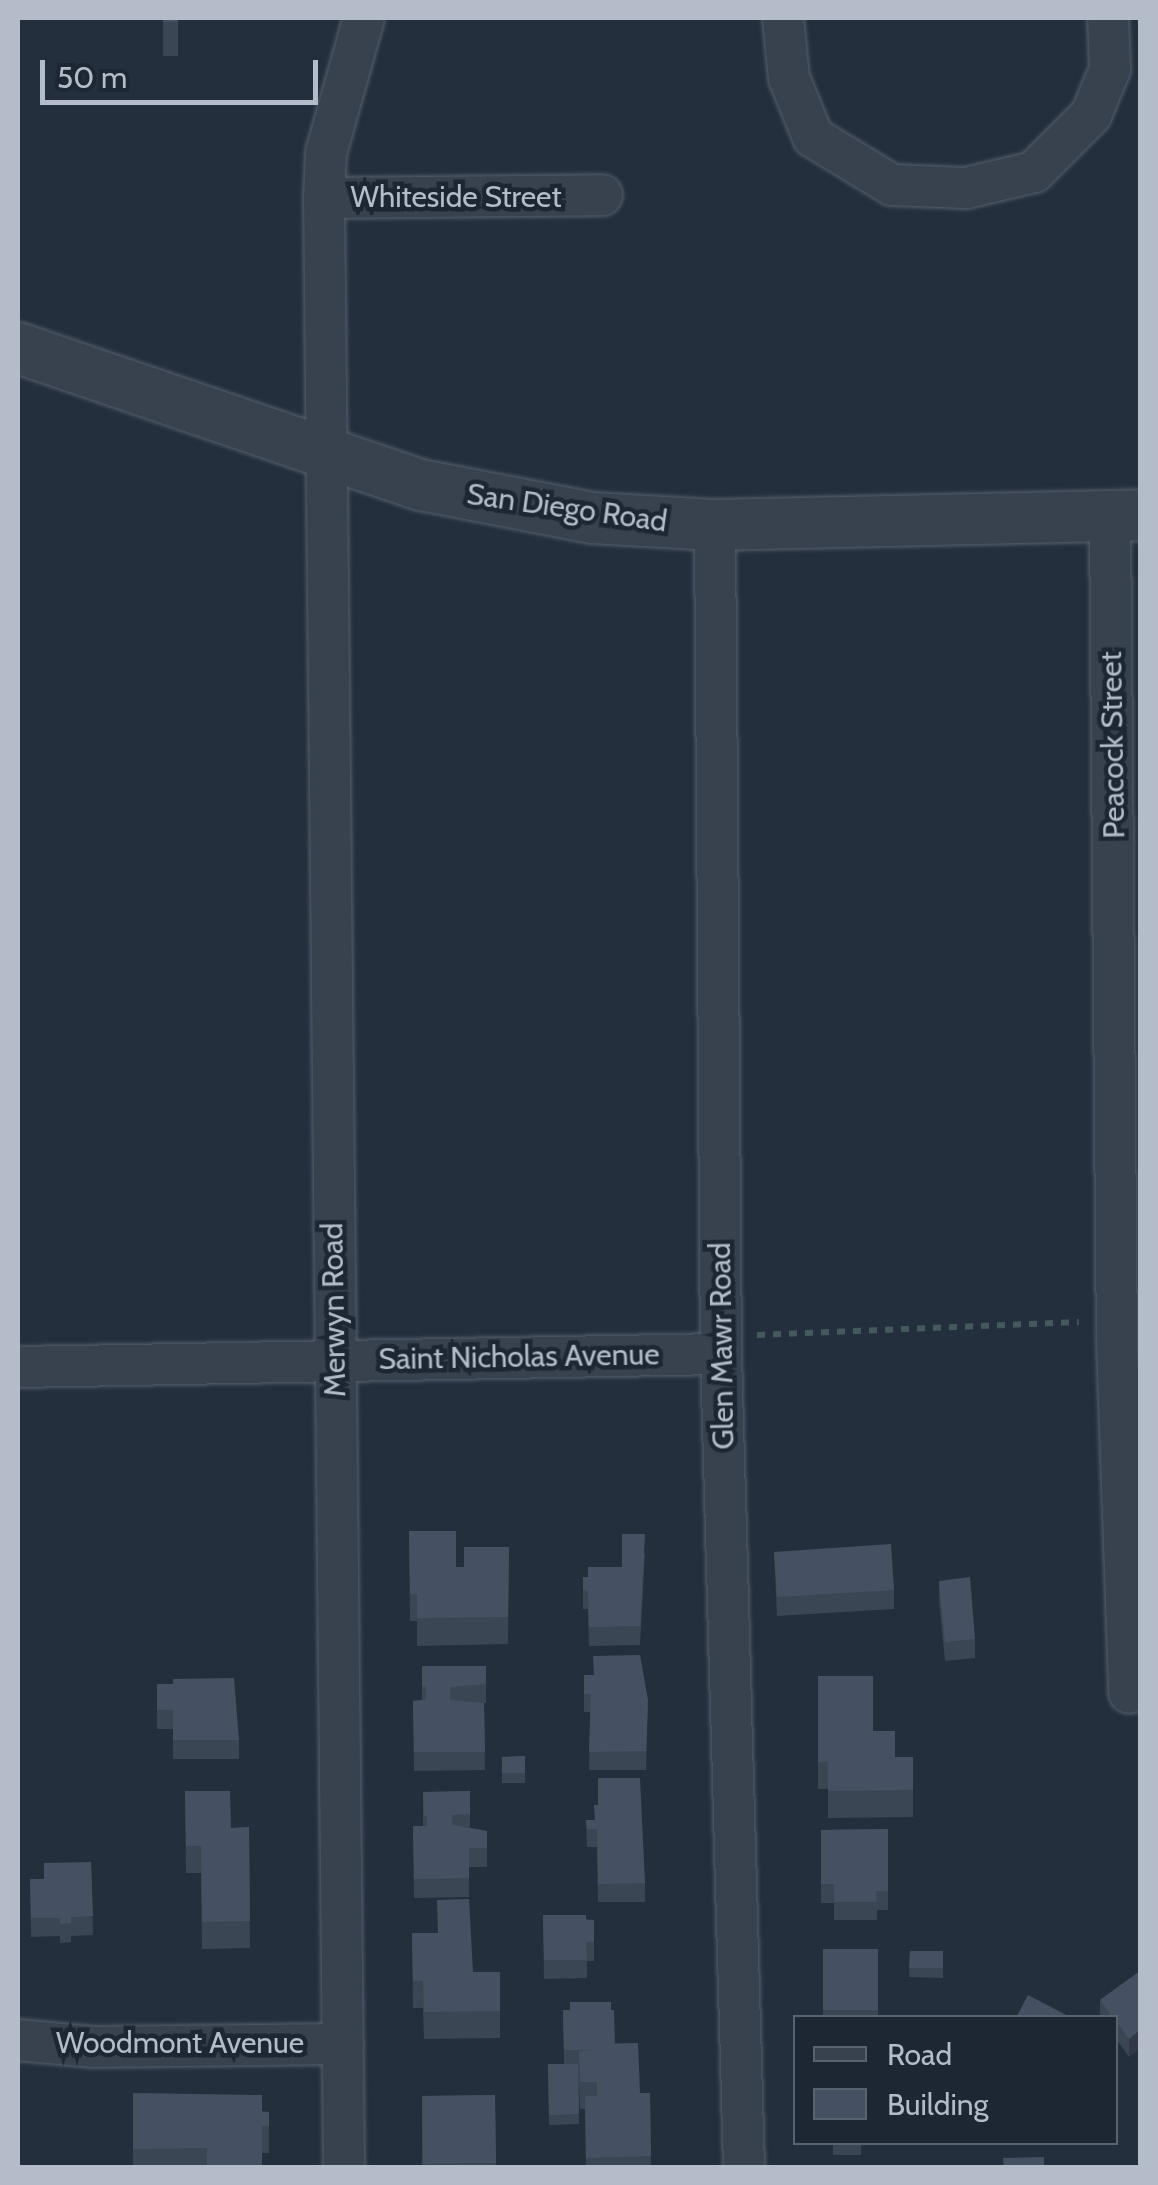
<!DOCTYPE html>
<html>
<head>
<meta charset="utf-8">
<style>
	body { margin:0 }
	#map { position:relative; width:1158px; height:2185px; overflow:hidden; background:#242f3e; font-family:Cabin,sans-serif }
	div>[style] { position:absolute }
	.path>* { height:6px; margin-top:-3px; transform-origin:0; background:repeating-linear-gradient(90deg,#44595c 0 8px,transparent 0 16px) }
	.roads { filter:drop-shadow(0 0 2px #565f6c) drop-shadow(0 0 2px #565f6c) }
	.minor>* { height:40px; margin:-20px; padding:0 20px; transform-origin:20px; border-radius:20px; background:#38414e }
	.tertiary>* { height:50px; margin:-25px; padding:0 25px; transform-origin:25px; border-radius:25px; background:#38414e }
	.wall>* { inset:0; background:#3b4654 }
	.shaded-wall>* { inset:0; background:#303945 }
	.building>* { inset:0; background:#455162 }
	span { translate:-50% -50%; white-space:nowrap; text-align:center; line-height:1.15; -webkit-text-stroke:9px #1d2633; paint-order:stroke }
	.street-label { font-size:30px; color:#b4bcc9 }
	.frame { position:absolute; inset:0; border:20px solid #b4bcc9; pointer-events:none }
	.legend { position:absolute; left:793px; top:2015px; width:325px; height:130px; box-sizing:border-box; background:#1d2633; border:2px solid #59626f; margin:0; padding:12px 18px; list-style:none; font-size:30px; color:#b4bcc9 }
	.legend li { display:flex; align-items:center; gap:20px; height:50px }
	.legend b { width:50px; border:2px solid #59626f }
	.scale { position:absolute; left:40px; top:60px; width:278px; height:45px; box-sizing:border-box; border:5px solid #b4bcc9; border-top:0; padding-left:12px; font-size:30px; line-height:35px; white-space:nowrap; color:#b4bcc9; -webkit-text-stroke:8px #1d2633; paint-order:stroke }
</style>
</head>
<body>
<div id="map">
	<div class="path">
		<i style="left:757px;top:1335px;width:322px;rotate:-2.3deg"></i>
	</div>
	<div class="roads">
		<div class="minor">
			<i style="left:783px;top:18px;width:60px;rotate:84.3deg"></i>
			<i style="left:789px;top:78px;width:64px;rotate:67.9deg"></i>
			<i style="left:813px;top:137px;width:92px;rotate:31.3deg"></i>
			<i style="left:892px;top:185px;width:74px;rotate:2.3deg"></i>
			<i style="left:966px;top:188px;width:70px;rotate:-13.2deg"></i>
			<i style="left:1034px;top:172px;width:81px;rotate:-45deg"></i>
			<i style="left:1091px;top:115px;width:50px;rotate:-67.6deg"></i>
			<i style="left:1110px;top:69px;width:51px;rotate:-92.2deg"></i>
			<i style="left:324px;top:198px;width:278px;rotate:-0.6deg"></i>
			<i style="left:1110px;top:516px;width:827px;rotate:89.52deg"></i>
			<i style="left:1117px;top:1343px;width:350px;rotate:88deg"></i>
			<i style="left:715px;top:525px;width:829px;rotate:89.59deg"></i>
			<i style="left:721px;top:1354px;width:814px;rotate:88.38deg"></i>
			<i style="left:18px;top:1367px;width:703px;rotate:-1.06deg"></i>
			<i style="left:18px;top:2040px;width:76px;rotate:5.3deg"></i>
			<i style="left:94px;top:2047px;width:249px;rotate:-0.7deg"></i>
			<i style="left:344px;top:2168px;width:1970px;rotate:-90.58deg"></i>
			<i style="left:324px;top:198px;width:45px;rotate:-87.5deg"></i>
			<i style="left:326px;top:153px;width:140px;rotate:-74.3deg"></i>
		</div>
		<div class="tertiary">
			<i style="left:18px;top:348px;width:426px;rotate:18.8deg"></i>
			<i style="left:421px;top:485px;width:174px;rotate:10.9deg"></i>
			<i style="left:592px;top:518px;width:123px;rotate:3.3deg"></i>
			<i style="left:715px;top:525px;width:425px;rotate:-1.3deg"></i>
		</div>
	</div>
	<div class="wall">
		<i style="clip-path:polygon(163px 18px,178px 18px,178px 56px,163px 56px)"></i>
		<i style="clip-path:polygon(409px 1531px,456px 1567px,464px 1567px,509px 1547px,508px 1644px,417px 1646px,417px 1621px,410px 1621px)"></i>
		<i style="clip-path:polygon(774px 1552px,894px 1590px,894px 1609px,777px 1616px)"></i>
		<i style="clip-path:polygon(645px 1553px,640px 1645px,589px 1646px,588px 1609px,583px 1609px,583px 1577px,588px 1577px,622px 1567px)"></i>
		<i style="clip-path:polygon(939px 1581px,975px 1639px,975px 1658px,945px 1661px,939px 1599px)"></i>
		<i style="clip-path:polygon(422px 1666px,486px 1666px,486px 1703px,484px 1703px,485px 1770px,414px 1771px,413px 1701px,422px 1700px)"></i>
		<i style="clip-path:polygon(584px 1675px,648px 1700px,646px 1770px,589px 1770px,590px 1712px,584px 1712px)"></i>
		<i style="clip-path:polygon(818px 1676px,873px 1731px,895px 1757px,913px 1757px,913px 1817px,828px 1818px,828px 1789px,818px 1789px)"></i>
		<i style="clip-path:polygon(173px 1684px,239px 1740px,239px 1759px,173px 1759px,173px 1729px,157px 1729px,157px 1702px)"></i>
		<i style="clip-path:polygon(525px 1756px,525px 1783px,502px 1783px,502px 1757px)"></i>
		<i style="clip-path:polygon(185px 1791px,231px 1828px,249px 1827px,250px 1948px,202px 1949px,201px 1873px,186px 1873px)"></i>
		<i style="clip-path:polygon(470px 1791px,470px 1828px,487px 1831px,487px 1867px,469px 1867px,469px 1897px,414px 1898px,413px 1826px,423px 1826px,423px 1792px)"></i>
		<i style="clip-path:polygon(586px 1820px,594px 1820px,645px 1883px,645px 1902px,598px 1902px,597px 1847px,587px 1847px)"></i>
		<i style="clip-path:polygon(888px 1829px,888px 1910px,877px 1910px,877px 1920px,834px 1920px,834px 1903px,821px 1903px,821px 1830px)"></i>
		<i style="clip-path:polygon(91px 1862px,93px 1935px,71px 1936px,71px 1942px,60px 1943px,60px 1936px,31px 1937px,30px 1879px,44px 1879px)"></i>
		<i style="clip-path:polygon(543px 1915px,594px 1920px,594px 1961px,587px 1961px,587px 1978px,544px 1979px)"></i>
		<i style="clip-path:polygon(412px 1933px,473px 1972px,500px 1972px,500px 2038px,424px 2039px,423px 2008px,413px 2008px)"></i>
		<i style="clip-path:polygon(823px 1949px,878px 1949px,878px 2018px,823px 2018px)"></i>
		<i style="clip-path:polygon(910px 1951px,943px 1951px,943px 1978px,909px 1977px)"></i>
		<i style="clip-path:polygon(1140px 1971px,1129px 2057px,1116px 2039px,1116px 2018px,1100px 2018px,1100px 2000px)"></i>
		<i style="clip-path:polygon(563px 2010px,615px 2044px,640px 2093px,650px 2093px,651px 2168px,586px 2168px,585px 2109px,580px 2109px,578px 2069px,579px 2124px,549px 2125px,548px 2064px,564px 2064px)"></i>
		<i style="clip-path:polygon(133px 2093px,269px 2112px,269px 2153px,262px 2153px,262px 2168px,133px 2168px)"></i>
		<i style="clip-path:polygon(495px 2095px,496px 2168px,422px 2168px,422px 2096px)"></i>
		<i style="clip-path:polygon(833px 2142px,897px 2142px,897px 2144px,861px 2144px,861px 2155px,833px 2155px)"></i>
	</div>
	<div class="shaded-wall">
		<i style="clip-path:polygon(1140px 2030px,1140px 2049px,1129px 2057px,1129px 2039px)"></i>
	</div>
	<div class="building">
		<i style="clip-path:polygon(163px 18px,178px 18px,178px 22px,163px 22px)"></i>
		<i style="clip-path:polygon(409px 1531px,456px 1531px,456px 1567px,464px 1567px,464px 1547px,509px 1547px,508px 1617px,417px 1618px,417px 1594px,410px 1594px)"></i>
		<i style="clip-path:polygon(622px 1534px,645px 1534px,640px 1626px,589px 1627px,588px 1590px,583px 1590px,583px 1577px,588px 1577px,588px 1567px,622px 1567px)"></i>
		<i style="clip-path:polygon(891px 1544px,894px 1590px,777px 1597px,774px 1552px)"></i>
		<i style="clip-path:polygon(970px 1577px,975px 1639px,945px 1642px,939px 1581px)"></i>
		<i style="clip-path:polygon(640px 1655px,648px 1700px,646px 1751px,589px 1752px,591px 1694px,584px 1694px,584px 1675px,594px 1675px,593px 1656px)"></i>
		<i style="clip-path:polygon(422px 1666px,486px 1666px,486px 1684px,450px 1687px,450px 1700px,484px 1703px,485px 1752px,414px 1752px,413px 1701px,426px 1700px,426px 1687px,422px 1687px)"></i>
		<i style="clip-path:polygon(818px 1676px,873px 1676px,873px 1731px,895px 1731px,895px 1757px,913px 1757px,913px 1790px,828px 1791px,828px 1762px,818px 1762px)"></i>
		<i style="clip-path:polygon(234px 1678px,239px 1740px,173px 1740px,173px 1710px,157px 1710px,157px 1684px,173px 1684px,173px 1679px)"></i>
		<i style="clip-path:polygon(525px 1756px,525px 1773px,502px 1773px,502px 1757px)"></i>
		<i style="clip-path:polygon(598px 1778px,640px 1778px,645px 1883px,598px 1884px,597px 1829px,587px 1829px,586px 1820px,595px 1820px,594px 1805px,598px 1805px)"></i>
		<i style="clip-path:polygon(185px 1791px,230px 1791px,231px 1828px,249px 1827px,250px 1921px,202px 1922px,201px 1846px,186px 1846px)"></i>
		<i style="clip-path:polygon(470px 1791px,470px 1814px,452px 1815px,452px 1825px,487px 1831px,487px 1848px,469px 1848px,469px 1878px,414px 1879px,413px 1826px,427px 1826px,427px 1816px,424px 1816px,423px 1792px)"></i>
		<i style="clip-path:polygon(888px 1829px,888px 1891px,876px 1891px,877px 1902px,834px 1902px,834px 1884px,821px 1884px,821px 1830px)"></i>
		<i style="clip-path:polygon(91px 1862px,93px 1916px,71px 1917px,71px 1923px,60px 1924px,60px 1918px,31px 1918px,30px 1879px,44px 1879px,44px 1863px)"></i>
		<i style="clip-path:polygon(469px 1899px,473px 1972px,500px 1972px,500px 2011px,424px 2012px,423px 1981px,413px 1981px,412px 1933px,438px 1933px,437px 1900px)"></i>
		<i style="clip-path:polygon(543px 1915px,586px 1915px,586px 1920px,594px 1920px,594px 1942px,586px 1942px,587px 1960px,544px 1960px)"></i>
		<i style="clip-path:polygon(823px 1949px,878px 1949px,878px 2010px,823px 2010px)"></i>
		<i style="clip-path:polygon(910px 1951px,943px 1951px,943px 1968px,909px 1968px)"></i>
		<i style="clip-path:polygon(1140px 1971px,1140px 2030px,1129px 2039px,1116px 2021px,1116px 2018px,1113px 2018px,1100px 2000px)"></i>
		<i style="clip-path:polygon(1028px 1995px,1072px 2018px,1016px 2018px)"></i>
		<i style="clip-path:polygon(570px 2002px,611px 2002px,611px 2010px,570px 2010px)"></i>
		<i style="clip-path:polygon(563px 2010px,614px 2010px,615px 2044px,596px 2044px,596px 2050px,564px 2050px)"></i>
		<i style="clip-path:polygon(638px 2043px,640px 2093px,650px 2093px,651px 2156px,586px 2158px,585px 2096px,597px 2096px,597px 2082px,580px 2082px,579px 2051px,596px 2050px,596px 2044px)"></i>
		<i style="clip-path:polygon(548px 2064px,578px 2064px,579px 2114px,549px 2115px)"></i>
		<i style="clip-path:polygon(133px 2093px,262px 2095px,262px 2112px,269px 2112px,269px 2126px,262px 2126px,262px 2168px,207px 2168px,207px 2148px,133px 2149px)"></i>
		<i style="clip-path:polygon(495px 2095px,496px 2163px,423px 2164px,422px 2096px)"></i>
		<i style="clip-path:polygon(1044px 2157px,1044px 2168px,1004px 2168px,1003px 2158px)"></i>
	</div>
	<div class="street-label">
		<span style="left:456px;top:197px">Whiteside Street</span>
		<span style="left:567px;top:508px;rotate:8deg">San Diego Road</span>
		<span style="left:1113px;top:745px;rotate:-91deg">Peacock Street</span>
		<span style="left:334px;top:1310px;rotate:-91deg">Merwyn Road</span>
		<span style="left:722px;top:1346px;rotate:-91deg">Glen Mawr Road</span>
		<span style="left:519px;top:1357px;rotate:-1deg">Saint Nicholas Avenue</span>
		<span style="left:180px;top:2043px">Woodmont Avenue</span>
	</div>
	<div class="frame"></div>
	<ul class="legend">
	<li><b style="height:12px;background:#38414e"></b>Road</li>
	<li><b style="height:28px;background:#455162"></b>Building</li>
	</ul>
	<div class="scale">50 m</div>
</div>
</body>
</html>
